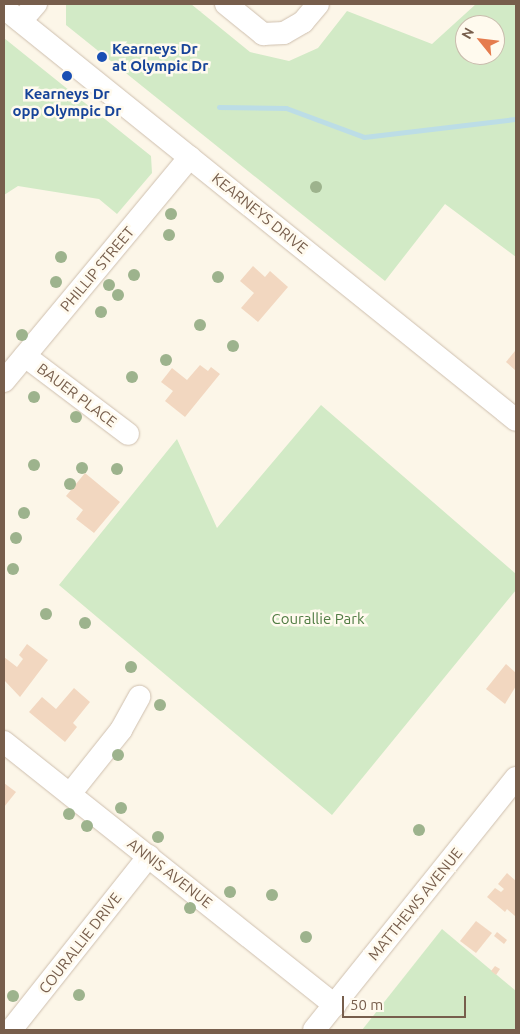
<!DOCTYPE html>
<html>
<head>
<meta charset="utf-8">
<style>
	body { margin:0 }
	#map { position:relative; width:520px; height:1034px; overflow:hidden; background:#fcf6e8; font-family:Ubuntu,sans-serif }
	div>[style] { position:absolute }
	.green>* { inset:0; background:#d2eac6 }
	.stream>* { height:5px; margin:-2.5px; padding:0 2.5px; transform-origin:2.5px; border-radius:2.5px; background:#bcdde6 }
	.building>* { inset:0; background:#f2d7c0 }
	.roads { filter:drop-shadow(0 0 1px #cebfae) drop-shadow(0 0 1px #cebfae) }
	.minor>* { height:22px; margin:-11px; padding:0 11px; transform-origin:11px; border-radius:11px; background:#fff }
	.trees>* { width:12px; height:12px; margin:-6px; border-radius:50%; background:#9db38d }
	.dots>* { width:14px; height:14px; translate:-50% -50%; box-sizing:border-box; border:2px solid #fffaee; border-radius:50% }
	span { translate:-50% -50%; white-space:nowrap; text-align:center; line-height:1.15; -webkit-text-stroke:5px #fffaee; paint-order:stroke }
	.transit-label { font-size:15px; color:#164399; font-weight:700 }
	.left { translate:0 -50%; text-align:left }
	.street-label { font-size:15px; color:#775e4c }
	.park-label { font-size:15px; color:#507c43 }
	.frame { position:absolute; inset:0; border:5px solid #775e4c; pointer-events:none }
	.north { position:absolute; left:455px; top:15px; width:50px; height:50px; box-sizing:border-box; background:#fffaee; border:1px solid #c9bcad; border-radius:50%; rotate:299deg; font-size:14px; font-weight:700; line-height:20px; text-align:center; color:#775e4c }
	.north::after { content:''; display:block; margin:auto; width:18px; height:22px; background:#e57c4e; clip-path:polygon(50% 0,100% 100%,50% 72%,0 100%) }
	.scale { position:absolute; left:342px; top:996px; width:124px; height:22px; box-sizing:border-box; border:2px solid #775e4c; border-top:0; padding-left:6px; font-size:15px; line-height:18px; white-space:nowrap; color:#775e4c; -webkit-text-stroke:4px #fffaee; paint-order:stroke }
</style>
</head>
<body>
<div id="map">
	<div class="green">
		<i style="clip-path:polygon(evenodd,66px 4px,191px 4px,250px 52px,289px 61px,318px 48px,347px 11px,432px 44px,476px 4px,516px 4px,516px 257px,445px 204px,385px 281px,66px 25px,66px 4px,465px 25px,495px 25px,495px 55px,465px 55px,465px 25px)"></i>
		<i style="clip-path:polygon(4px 38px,151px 156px,152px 173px,117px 214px,99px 199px,18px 186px,4px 195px)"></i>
		<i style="clip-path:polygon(321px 405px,516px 574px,516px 590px,332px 815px,59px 585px,177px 439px,217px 528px)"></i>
		<i style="clip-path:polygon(442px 929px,516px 991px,516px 1030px,362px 1030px)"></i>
	</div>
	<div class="stream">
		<i style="left:219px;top:107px;width:67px;rotate:0.9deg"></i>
		<i style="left:286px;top:108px;width:83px;rotate:20.4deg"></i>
		<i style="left:364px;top:137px;width:153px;rotate:-6.8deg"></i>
	</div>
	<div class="building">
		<i style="clip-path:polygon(253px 266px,265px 277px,270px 271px,288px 287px,258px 322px,241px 308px,254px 293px,240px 281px)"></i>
		<i style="clip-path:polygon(515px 351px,516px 353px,516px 371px,506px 362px)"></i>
		<i style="clip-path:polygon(200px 365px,208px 371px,211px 367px,220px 374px,185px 417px,165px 401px,173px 391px,161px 382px,172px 368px,187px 380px)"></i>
		<i style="clip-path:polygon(85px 473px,120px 502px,94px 533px,76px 519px,83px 510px,66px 496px)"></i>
		<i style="clip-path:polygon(27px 644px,48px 660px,20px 697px,4px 680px,4px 657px,17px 667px,23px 659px,19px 655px)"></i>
		<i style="clip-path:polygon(506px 664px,516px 673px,516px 686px,505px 704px,486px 689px)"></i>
		<i style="clip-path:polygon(74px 688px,90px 702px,73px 723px,77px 727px,65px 742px,29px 712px,42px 697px,56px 709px)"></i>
		<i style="clip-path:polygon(4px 783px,16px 792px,4px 807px)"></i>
		<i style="clip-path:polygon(507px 873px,516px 881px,515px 916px,507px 909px,505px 912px,487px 897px,495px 888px,501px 892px,504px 889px,498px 884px)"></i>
		<i style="clip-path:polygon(476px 921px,492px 933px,476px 953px,460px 941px)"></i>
		<i style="clip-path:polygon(497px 932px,507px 940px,504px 944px,494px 936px)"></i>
		<i style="clip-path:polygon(495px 966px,500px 969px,496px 975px,491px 971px)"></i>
	</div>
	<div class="roads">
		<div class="minor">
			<i style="left:226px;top:4px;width:48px;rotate:39deg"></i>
			<i style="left:263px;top:34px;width:21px;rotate:-3deg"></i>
			<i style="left:284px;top:33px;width:22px;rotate:-30deg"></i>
			<i style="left:303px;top:22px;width:23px;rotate:-50deg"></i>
			<i style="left:4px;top:8px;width:657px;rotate:38.82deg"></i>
			<i style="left:21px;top:21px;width:23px;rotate:-49deg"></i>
			<i style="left:25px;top:356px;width:129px;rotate:37.1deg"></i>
			<i style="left:4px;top:381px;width:291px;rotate:-50.3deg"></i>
			<i style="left:4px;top:742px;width:423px;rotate:38.5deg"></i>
			<i style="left:70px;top:794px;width:82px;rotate:-51.4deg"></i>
			<i style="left:121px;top:730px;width:38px;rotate:-61deg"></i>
			<i style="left:11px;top:1030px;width:222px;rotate:-51.6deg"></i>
			<i style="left:314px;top:1030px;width:323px;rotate:-51.3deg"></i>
		</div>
	</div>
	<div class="trees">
		<i style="left:316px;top:187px"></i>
		<i style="left:171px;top:214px"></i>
		<i style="left:169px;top:235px"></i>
		<i style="left:61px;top:257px"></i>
		<i style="left:134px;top:275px"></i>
		<i style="left:218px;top:277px"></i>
		<i style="left:56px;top:282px"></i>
		<i style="left:109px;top:285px"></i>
		<i style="left:118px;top:295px"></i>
		<i style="left:101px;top:312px"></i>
		<i style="left:200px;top:325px"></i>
		<i style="left:22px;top:335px"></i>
		<i style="left:233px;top:346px"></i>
		<i style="left:166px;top:360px"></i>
		<i style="left:132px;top:377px"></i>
		<i style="left:34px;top:397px"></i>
		<i style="left:76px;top:417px"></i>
		<i style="left:34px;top:465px"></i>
		<i style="left:82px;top:468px"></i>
		<i style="left:117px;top:469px"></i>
		<i style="left:70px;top:484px"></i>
		<i style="left:24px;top:513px"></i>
		<i style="left:16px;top:538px"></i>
		<i style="left:13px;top:569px"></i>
		<i style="left:46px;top:614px"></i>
		<i style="left:85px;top:623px"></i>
		<i style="left:131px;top:667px"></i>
		<i style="left:160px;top:705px"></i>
		<i style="left:118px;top:755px"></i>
		<i style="left:121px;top:808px"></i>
		<i style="left:69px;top:814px"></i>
		<i style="left:87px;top:826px"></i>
		<i style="left:419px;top:830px"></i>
		<i style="left:158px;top:837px"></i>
		<i style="left:230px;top:892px"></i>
		<i style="left:272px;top:895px"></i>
		<i style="left:190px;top:908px"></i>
		<i style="left:306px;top:937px"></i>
		<i style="left:79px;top:995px"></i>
		<i style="left:13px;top:996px"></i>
	</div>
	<div class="dots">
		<i style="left:102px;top:57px;background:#1a4fb4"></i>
		<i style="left:67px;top:76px;background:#1a4fb4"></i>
	</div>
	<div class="transit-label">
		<span class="left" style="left:112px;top:57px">Kearneys Dr<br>at Olympic Dr</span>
		<span style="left:67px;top:102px">Kearneys Dr<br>opp Olympic Dr</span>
	</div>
	<div class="street-label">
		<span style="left:260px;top:213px;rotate:39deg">KEARNEYS DRIVE</span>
		<span style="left:97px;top:269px;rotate:-50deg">PHILLIP STREET</span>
		<span style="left:77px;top:395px;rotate:37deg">BAUER PLACE</span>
		<span style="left:170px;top:873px;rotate:38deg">ANNIS AVENUE</span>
		<span style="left:415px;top:904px;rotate:-51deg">MATTHEWS AVENUE</span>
		<span style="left:80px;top:943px;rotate:-52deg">COURALLIE DRIVE</span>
	</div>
	<div class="park-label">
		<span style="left:318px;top:619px">Courallie Park</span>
	</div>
	<div class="frame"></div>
	<div class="north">N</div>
	<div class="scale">50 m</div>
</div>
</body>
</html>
